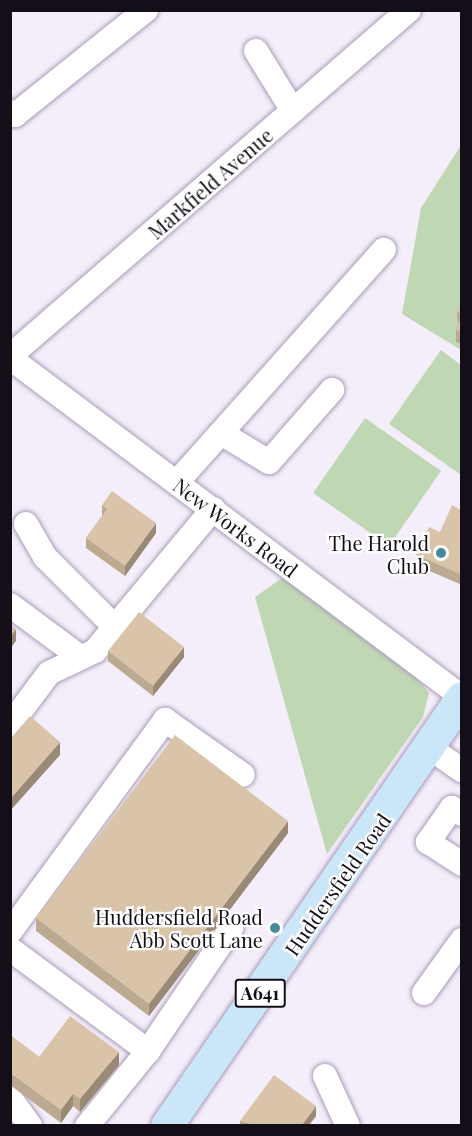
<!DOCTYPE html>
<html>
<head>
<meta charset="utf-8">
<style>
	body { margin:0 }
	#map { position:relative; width:472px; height:1136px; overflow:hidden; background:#f4eefa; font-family:"Playfair Display",serif }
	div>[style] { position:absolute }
	.green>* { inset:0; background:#bfd7b3 }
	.roads { filter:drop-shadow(0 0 2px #aa9cb9) drop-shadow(0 0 2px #aa9cb9) }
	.minor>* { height:24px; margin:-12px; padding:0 12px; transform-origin:12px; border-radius:12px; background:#fff }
	.major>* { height:32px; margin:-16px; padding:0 16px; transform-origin:16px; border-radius:16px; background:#cce6f9 }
	.wall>* { inset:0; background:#bba991 }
	.shaded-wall>* { inset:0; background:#998976 }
	.building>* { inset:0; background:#dac4a9 }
	.dots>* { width:16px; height:16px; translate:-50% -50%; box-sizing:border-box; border:3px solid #fff; border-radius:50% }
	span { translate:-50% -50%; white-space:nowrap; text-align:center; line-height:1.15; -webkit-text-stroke:4.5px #fff; paint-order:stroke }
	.shield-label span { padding:2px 4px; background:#fff; border:2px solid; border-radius:4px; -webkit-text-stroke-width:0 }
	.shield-label { font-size:18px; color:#130e18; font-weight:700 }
	.street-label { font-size:20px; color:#130e18 }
	.poi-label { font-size:20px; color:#130e18 }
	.right { translate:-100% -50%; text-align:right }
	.frame { position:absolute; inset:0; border:12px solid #130e18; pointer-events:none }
</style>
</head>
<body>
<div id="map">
	<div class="green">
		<i style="clip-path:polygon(461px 145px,461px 350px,402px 314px,421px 208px)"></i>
		<i style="clip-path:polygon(441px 350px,461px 365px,461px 475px,389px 424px)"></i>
		<i style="clip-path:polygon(365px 418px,441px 471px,389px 546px,313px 493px)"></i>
		<i style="clip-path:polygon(282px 578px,406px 666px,429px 693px,423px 717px,327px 854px,255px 597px)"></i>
	</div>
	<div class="roads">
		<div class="minor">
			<i style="left:256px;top:51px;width:70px;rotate:58.3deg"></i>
			<i style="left:10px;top:112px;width:6px;rotate:31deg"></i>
			<i style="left:15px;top:115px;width:168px;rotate:-38.7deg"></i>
			<i style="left:10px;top:356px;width:528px;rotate:-40.93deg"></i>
			<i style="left:10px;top:358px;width:565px;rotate:36.87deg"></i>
			<i style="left:221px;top:433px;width:56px;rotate:31.1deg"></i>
			<i style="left:269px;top:462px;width:96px;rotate:-48.8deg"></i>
			<i style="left:177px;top:482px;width:311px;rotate:-48.3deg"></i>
			<i style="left:26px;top:524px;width:38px;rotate:60deg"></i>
			<i style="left:45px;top:557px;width:99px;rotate:45deg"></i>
			<i style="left:10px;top:605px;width:87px;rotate:36.6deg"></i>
			<i style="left:10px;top:725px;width:65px;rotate:-53.1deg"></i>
			<i style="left:49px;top:673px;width:51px;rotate:-25.6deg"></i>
			<i style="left:95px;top:651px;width:185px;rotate:-50.3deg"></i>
			<i style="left:430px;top:748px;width:39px;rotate:35deg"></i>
			<i style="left:462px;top:814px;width:12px;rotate:-149deg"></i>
			<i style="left:452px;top:808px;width:42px;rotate:125.2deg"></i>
			<i style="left:428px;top:842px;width:40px;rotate:32.9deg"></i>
			<i style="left:10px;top:932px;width:263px;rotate:-53.8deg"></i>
			<i style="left:165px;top:720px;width:95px;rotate:35.2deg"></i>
			<i style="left:10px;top:949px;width:172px;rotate:36.5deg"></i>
			<i style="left:148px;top:1051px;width:97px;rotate:129.1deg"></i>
			<i style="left:424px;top:993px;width:65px;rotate:-54.4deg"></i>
			<i style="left:148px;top:1051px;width:148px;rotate:-55.8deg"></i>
			<i style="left:325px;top:1076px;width:55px;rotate:65.3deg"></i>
			<i style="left:10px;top:1098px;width:34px;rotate:54deg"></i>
		</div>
		<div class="major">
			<i style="left:167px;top:1126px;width:520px;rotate:-55.42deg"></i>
		</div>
	</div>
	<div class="wall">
		<i style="clip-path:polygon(462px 303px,462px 344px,456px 342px,456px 330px,458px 325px,457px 312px)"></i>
		<i style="clip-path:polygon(102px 505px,156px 533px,125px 576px,86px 548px,86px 538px,102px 516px)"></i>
		<i style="clip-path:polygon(462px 511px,462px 585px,416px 565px,416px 555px)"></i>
		<i style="clip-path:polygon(108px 651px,184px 657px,153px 696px,108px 661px)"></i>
		<i style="clip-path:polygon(288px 833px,149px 1016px,36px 931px,36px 918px)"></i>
		<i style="clip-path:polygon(10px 1035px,39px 1057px,119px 1065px,80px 1112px,73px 1106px,61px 1123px,10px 1085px)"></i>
		<i style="clip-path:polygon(316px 1116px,309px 1125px,240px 1125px,240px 1121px)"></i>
	</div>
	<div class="shaded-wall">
		<i style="clip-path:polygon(156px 523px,156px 533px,125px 576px,125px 566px)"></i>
		<i style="clip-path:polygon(16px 629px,16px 641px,10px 649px,10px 637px)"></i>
		<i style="clip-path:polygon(184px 647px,184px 657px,153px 696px,153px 686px)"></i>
		<i style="clip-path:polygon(60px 742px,60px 755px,10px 811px,10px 799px)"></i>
		<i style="clip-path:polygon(288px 821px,288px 833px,149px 1016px,149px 1004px)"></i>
		<i style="clip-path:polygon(119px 1052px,119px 1065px,80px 1112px,80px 1099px)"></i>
		<i style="clip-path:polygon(73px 1094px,73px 1106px,61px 1123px,61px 1110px)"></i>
		<i style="clip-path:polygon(316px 1106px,316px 1116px,309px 1125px,302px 1125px)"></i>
	</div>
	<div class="building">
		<i style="clip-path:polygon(462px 303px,462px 314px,457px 312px)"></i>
		<i style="clip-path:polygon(462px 314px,462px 332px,456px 330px)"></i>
		<i style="clip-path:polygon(112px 491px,156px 523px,125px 566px,86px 538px,107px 509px,102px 505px)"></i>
		<i style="clip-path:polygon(452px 505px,462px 511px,462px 575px,416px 555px,429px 527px,440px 532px)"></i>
		<i style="clip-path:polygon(139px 612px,184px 647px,153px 686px,108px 651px)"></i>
		<i style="clip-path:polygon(10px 625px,16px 629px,10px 637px)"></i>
		<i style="clip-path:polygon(30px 716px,60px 742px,10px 799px,10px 739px)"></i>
		<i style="clip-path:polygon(175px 735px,288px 821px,149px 1004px,36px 918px)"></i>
		<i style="clip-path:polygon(70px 1016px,119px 1052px,80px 1099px,73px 1094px,61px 1110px,10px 1073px,10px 1035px,39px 1057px)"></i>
		<i style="clip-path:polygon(274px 1075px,316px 1106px,302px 1125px,254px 1125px,240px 1121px)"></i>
	</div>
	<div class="dots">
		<i style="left:441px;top:553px;background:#47899a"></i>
		<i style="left:275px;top:928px;background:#47899a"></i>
	</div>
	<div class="shield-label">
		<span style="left:260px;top:993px">A641</span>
	</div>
	<div class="street-label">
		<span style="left:210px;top:183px;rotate:-41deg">Markfield Avenue</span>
		<span style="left:236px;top:527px;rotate:37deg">New Works Road</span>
		<span style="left:337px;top:884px;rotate:-55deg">Huddersfield Road</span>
	</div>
	<div class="poi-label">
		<span class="right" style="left:429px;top:554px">The Harold<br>Club</span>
		<span class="right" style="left:263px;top:928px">Huddersfield Road<br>Abb Scott Lane</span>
	</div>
	<div class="frame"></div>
</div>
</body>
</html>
